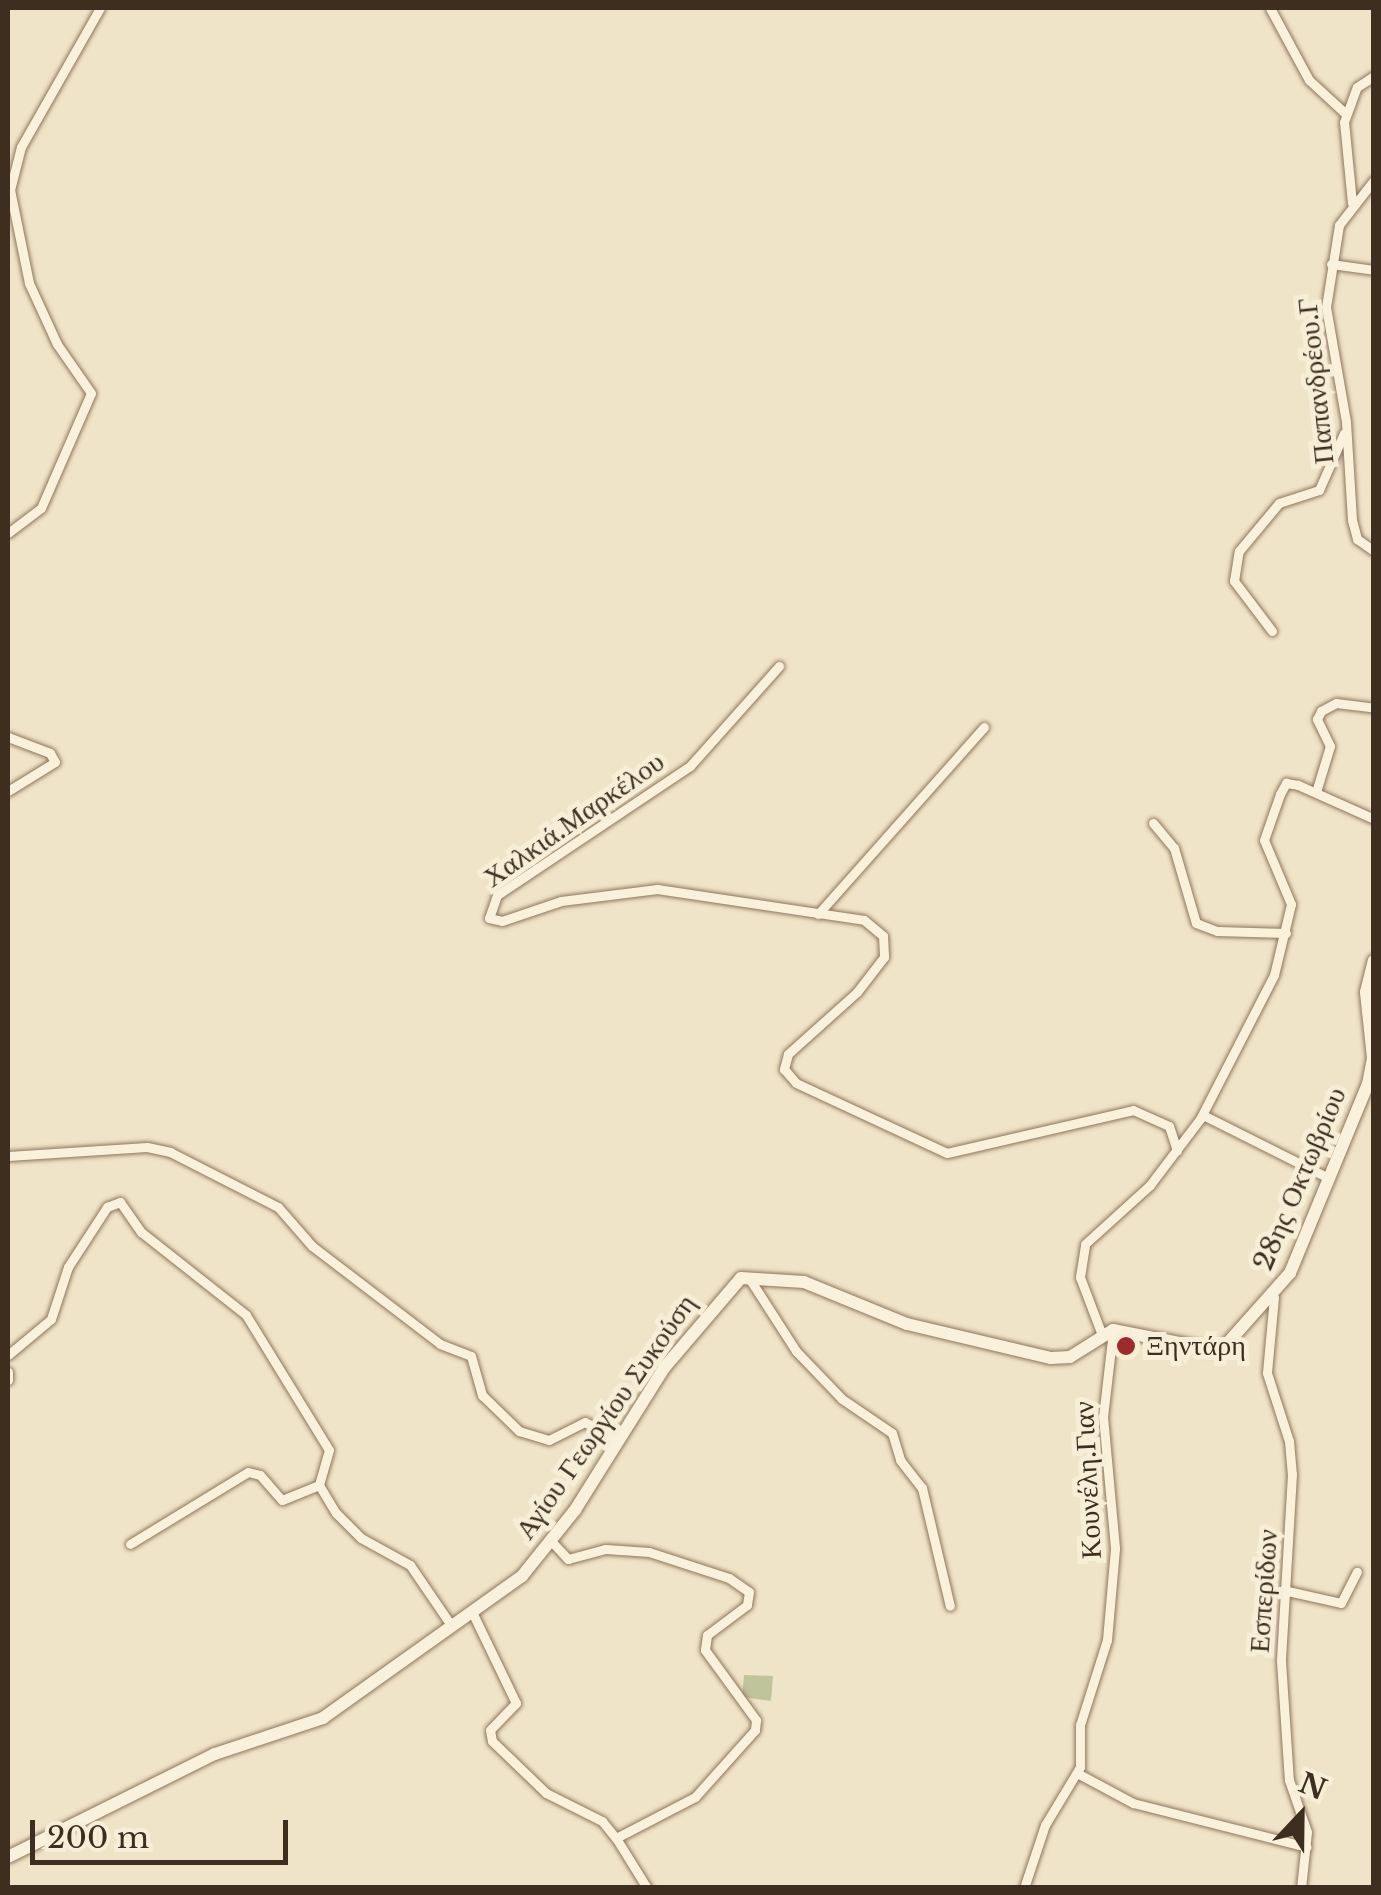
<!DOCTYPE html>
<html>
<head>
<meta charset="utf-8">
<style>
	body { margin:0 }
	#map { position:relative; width:1381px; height:1895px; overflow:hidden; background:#f0e4c8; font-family:"Libre Baskerville",serif }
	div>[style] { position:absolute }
	.cemetery>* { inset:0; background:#bfc49a }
	.roads { filter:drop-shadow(0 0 2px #8d765c) drop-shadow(0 0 2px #8d765c) }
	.minor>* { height:9px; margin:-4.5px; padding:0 4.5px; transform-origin:4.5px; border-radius:4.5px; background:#faf1dc }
	.secondary>* { height:12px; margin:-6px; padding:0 6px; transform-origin:6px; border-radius:6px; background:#faf1dc }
	.dots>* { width:28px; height:28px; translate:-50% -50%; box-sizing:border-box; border:5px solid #f7eed8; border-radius:50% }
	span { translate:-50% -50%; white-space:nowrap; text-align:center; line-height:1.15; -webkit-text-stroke:10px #f7eed8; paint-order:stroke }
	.street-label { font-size:28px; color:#3d2e20 }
	.poi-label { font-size:28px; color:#3d2e20 }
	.left { translate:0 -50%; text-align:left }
	.frame { position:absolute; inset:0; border:10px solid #3d2e20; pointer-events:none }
	.north { position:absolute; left:1251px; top:1765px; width:100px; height:100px; -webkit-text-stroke:8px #f7eed8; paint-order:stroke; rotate:22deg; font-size:28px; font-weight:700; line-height:40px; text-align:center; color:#3d2e20 }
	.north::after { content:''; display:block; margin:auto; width:35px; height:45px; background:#3d2e20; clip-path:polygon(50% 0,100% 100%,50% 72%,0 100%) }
	.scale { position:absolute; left:30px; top:1820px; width:258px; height:45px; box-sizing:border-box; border:5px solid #3d2e20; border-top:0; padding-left:12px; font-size:30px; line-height:35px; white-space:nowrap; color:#3d2e20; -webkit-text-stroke:8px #f7eed8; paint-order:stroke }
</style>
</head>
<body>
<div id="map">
	<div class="cemetery">
		<i style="clip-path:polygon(744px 1675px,773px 1676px,771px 1701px,742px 1697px)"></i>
	</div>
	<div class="roads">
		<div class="minor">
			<i style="left:1270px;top:8px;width:82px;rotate:61.6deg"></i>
			<i style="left:1309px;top:80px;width:50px;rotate:42.6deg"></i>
			<i style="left:1374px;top:180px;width:57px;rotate:127.9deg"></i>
			<i style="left:1339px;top:225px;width:83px;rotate:99deg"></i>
			<i style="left:1326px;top:307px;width:117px;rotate:80.1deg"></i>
			<i style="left:1346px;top:422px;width:98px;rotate:86.5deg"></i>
			<i style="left:1352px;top:520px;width:20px;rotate:75deg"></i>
			<i style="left:1357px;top:539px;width:21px;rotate:35deg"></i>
			<i style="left:1352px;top:203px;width:81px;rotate:-95.6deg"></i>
			<i style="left:1344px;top:122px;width:37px;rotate:-70deg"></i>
			<i style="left:1357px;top:87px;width:20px;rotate:-33deg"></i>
			<i style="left:1331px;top:264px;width:43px;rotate:7.9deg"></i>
			<i style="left:8px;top:533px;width:41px;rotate:-37.1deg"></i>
			<i style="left:41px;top:508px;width:125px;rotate:-66.5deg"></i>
			<i style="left:91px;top:393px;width:60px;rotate:-124.8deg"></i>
			<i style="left:57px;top:344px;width:67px;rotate:-114.7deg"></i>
			<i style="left:29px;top:283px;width:95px;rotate:-101.5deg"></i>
			<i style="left:10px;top:190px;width:44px;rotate:-75.7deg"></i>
			<i style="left:21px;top:147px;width:160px;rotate:-60.4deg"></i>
			<i style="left:1272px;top:631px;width:63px;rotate:-127.2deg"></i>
			<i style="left:1234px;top:581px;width:30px;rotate:-81deg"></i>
			<i style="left:1239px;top:551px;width:62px;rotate:-50.2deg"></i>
			<i style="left:1279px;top:503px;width:42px;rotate:-18deg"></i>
			<i style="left:1319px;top:490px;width:62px;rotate:-66.3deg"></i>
			<i style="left:779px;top:666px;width:134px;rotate:131.7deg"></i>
			<i style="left:690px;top:766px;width:232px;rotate:146.2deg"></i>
			<i style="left:497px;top:895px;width:24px;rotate:109deg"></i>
			<i style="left:489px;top:918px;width:13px;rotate:13deg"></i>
			<i style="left:502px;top:921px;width:62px;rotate:-18.7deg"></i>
			<i style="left:561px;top:901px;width:97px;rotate:-7.1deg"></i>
			<i style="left:657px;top:889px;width:209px;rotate:8.5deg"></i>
			<i style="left:864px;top:920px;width:25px;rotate:40deg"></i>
			<i style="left:883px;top:936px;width:21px;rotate:87deg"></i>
			<i style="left:884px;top:957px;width:44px;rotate:127.6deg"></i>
			<i style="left:857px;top:992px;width:93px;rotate:138.1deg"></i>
			<i style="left:788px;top:1054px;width:16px;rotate:105deg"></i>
			<i style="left:784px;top:1069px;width:18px;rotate:49deg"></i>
			<i style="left:796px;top:1083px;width:166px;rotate:24.9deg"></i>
			<i style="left:947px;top:1153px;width:191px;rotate:-13deg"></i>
			<i style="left:1133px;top:1110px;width:39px;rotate:24deg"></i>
			<i style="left:1169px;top:1126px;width:26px;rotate:72deg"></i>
			<i style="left:8px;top:737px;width:45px;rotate:20.9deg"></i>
			<i style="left:50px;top:753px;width:10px;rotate:61deg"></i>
			<i style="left:55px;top:762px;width:55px;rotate:148.3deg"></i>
			<i style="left:1316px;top:792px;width:48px;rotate:-73.1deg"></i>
			<i style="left:1330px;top:746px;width:30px;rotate:-116deg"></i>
			<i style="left:1317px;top:719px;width:9px;rotate:-63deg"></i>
			<i style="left:1321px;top:711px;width:17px;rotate:-28deg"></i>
			<i style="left:1336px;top:703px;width:38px;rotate:7deg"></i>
			<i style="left:1153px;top:823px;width:33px;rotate:50deg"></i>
			<i style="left:1174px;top:848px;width:78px;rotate:73.7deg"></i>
			<i style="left:1196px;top:923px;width:22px;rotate:21deg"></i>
			<i style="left:1217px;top:931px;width:69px;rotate:1.7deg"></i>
			<i style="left:818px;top:914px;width:250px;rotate:-48.4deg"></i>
			<i style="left:1203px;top:1115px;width:141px;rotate:26.6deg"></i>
			<i style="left:8px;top:1156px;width:139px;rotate:-3.7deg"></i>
			<i style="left:147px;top:1147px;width:24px;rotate:12deg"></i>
			<i style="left:170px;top:1152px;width:121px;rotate:27deg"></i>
			<i style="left:278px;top:1207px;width:52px;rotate:48.9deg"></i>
			<i style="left:312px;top:1246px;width:161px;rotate:37.4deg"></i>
			<i style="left:440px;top:1344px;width:33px;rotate:21deg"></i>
			<i style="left:471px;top:1356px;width:41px;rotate:74.2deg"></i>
			<i style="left:482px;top:1395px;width:52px;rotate:44.2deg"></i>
			<i style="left:519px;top:1431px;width:31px;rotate:17deg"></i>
			<i style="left:549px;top:1440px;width:40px;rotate:-26.6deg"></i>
			<i style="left:585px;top:1422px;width:38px;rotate:30deg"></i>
			<i style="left:749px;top:1278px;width:87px;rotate:57.2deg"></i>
			<i style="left:796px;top:1351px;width:66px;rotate:46.2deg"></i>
			<i style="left:842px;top:1399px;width:60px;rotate:34.2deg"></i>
			<i style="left:892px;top:1433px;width:28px;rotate:73deg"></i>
			<i style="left:900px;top:1460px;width:36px;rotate:52deg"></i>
			<i style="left:922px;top:1488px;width:121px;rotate:76.7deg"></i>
			<i style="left:1274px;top:1297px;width:76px;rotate:95.3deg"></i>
			<i style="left:1267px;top:1373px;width:71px;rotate:72.1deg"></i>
			<i style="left:1289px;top:1441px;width:33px;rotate:85deg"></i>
			<i style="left:1292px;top:1474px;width:187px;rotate:93.4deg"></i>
			<i style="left:1281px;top:1661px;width:119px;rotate:86.2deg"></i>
			<i style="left:1289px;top:1780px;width:55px;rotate:70.9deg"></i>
			<i style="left:1307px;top:1832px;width:56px;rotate:96.1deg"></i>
			<i style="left:1102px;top:1335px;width:62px;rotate:-110.8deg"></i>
			<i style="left:1080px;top:1277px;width:33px;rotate:-81deg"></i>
			<i style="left:1085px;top:1244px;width:88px;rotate:-42.2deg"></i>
			<i style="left:1150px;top:1185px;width:83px;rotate:-52.9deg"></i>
			<i style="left:1200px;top:1119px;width:162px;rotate:-62.8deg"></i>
			<i style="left:1274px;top:975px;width:73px;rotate:-76.5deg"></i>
			<i style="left:1291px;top:904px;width:69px;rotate:-112.9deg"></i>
			<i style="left:1264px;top:840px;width:49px;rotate:-70.8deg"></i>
			<i style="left:1280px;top:794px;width:13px;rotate:-61deg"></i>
			<i style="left:1286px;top:783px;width:12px;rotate:9deg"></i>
			<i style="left:1298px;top:785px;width:83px;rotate:24.1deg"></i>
			<i style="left:8px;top:1355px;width:56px;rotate:-39.9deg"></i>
			<i style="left:51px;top:1319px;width:55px;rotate:-71.9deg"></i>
			<i style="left:68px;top:1267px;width:72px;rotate:-57deg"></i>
			<i style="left:107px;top:1207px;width:14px;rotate:-21deg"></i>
			<i style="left:120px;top:1202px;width:37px;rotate:55deg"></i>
			<i style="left:141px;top:1232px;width:134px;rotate:38.3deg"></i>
			<i style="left:246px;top:1315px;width:158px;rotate:58.4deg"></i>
			<i style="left:329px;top:1450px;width:36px;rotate:106deg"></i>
			<i style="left:319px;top:1485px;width:33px;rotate:59deg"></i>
			<i style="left:336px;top:1513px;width:35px;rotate:45deg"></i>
			<i style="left:361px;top:1538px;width:56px;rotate:28.9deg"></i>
			<i style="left:410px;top:1565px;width:73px;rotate:55.7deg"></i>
			<i style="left:8px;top:1372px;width:8px;rotate:90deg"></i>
			<i style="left:553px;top:1543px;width:22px;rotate:47deg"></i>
			<i style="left:568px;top:1559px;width:39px;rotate:-15deg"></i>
			<i style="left:606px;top:1549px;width:43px;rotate:4deg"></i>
			<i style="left:649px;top:1552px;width:84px;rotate:18deg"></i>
			<i style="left:729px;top:1578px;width:24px;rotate:35deg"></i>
			<i style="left:749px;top:1592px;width:13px;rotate:99deg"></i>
			<i style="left:747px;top:1605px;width:50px;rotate:143.1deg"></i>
			<i style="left:707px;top:1635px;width:15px;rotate:98deg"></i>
			<i style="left:705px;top:1650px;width:87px;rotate:53.9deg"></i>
			<i style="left:756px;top:1720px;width:10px;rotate:96deg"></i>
			<i style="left:755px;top:1730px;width:90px;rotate:131.8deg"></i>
			<i style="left:695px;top:1797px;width:89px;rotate:152.6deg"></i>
			<i style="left:616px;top:1838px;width:59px;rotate:58.2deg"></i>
			<i style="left:130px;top:1544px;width:138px;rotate:-31.4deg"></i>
			<i style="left:248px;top:1472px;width:12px;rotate:14deg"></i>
			<i style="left:260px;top:1475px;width:33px;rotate:49deg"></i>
			<i style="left:282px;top:1500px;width:40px;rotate:-22deg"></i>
			<i style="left:1283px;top:1590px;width:59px;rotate:12.6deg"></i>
			<i style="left:1341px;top:1603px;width:35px;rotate:-63deg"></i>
			<i style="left:472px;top:1612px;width:101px;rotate:64.2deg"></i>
			<i style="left:516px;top:1703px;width:37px;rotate:134deg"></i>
			<i style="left:490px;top:1730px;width:11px;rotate:80deg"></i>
			<i style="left:492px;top:1741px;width:75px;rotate:43.9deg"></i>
			<i style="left:546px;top:1793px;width:63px;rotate:26.6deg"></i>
			<i style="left:602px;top:1821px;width:22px;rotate:51deg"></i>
			<i style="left:1077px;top:1773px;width:64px;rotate:28.2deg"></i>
			<i style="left:1133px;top:1803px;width:179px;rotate:14.2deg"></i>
			<i style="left:1024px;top:1888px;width:66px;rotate:-71.6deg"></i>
			<i style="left:1045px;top:1825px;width:68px;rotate:-58.9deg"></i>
			<i style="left:1080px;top:1767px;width:42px;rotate:-90deg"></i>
			<i style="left:1080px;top:1725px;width:89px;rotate:-72.4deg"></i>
			<i style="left:1107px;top:1640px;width:92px;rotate:-85deg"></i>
			<i style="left:1115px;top:1548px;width:132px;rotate:-95.2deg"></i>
			<i style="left:1103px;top:1417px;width:88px;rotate:-83.4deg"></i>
		</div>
		<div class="secondary">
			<i style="left:8px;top:1857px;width:231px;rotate:-26.5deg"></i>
			<i style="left:215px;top:1754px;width:114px;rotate:-18.4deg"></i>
			<i style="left:323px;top:1718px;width:244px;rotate:-35.5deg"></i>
			<i style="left:522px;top:1576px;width:85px;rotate:-51.2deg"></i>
			<i style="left:575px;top:1510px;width:168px;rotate:-57.9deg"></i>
			<i style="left:664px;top:1368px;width:118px;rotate:-49.5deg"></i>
			<i style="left:741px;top:1278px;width:63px;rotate:3.6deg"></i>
			<i style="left:804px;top:1282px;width:111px;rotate:22.2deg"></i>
			<i style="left:907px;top:1324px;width:148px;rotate:13.3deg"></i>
			<i style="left:1051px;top:1358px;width:19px;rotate:-3deg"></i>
			<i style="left:1070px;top:1357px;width:51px;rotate:-32.1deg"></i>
			<i style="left:1113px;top:1330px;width:100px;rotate:11deg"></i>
			<i style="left:1211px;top:1349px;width:14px;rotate:-12deg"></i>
			<i style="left:1225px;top:1346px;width:98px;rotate:-48.3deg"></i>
			<i style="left:1290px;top:1273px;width:204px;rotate:-67.6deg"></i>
			<i style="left:1368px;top:1084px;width:26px;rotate:-79deg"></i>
			<i style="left:1373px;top:1058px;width:66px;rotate:-96.1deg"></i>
			<i style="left:1366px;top:992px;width:32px;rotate:-76deg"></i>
		</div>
	</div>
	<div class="dots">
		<i style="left:1126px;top:1346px;background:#9e2a2b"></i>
	</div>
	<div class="street-label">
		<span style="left:1316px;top:381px;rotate:-96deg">Παπανδρέου.Γ</span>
		<span style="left:574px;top:820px;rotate:-35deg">Χαλκιά.Μαρκέλου</span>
		<span style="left:1300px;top:1179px;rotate:-67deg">28ης Οκτωβρίου</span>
		<span style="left:606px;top:1417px;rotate:-55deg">Αγίου Γεωργίου Συκούση</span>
		<span style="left:1088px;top:1480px;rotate:-93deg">Κουνέλη.Γιαν</span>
		<span style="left:1264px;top:1591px;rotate:-86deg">Εσπερίδων</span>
	</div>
	<div class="poi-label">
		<span class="left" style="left:1146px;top:1346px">Ξηντάρη</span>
	</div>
	<div class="frame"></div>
	<div class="north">N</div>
	<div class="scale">200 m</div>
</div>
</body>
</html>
